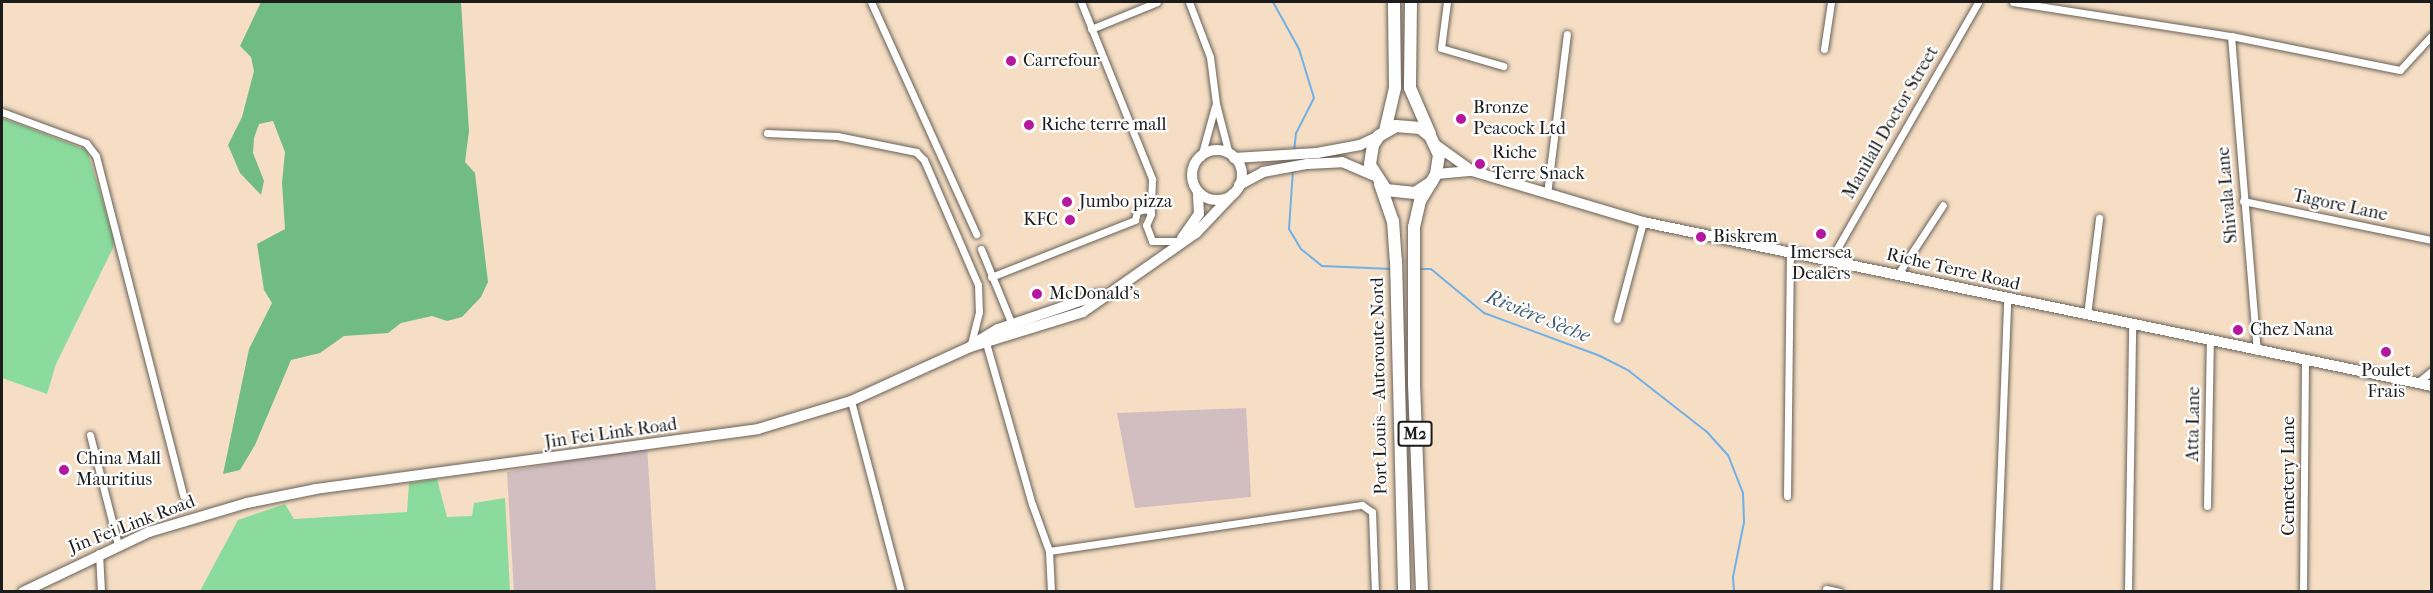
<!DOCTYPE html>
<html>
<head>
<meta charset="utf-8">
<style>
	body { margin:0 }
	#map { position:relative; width:2433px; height:593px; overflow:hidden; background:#f5dec4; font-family:"IM FELL French Canon",serif }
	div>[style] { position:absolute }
	.industrial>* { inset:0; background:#d2bec1 }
	.green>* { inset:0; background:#8bdc9c }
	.forest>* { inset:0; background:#70bc84 }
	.stream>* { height:2px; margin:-1px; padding:0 1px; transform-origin:1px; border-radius:1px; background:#71b0e5 }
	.roads { filter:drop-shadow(0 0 2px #686057) drop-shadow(0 0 2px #686057) }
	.street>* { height:7px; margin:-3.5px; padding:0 3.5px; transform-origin:3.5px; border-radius:3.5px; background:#fff }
	.secondary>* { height:10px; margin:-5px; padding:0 5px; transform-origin:5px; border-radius:5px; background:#fff }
	.secondary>.ring { margin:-5px; padding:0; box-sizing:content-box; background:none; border:10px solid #fff; border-radius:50% }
	.highway>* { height:12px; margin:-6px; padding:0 6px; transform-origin:6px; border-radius:6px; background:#fff }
	.dots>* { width:16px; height:16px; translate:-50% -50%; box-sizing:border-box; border:3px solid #fff; border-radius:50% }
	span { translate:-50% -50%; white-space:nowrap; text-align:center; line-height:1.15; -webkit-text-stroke:4.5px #fff; paint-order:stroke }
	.shield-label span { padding:2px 4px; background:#fff; border:2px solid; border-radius:4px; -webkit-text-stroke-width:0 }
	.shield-label { font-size:16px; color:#1c1c1c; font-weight:700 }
	.poi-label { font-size:18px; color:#1c1c1c }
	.left { translate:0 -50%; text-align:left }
	.right { translate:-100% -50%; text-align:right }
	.street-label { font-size:18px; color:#1c1c1c }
	.water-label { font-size:20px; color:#425f76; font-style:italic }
	.frame { position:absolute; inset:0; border:3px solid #1c1c1c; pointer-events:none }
</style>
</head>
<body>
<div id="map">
	<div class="industrial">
		<i style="clip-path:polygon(1246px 408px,1251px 497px,1135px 508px,1117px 413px)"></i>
		<i style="clip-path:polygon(647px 446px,656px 591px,514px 591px,507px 472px)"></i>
	</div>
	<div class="green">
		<i style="clip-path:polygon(2px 118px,87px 150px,114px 239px,113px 248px,56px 364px,47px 394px,2px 378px)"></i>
		<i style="clip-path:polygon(437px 479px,447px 517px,472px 516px,474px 503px,505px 498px,510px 591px,200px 591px,238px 520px,285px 504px,294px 519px,407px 512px,409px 483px)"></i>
	</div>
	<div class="forest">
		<i style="clip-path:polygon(261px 2px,461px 2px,469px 131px,465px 162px,475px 173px,488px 282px,481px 297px,462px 317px,447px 321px,432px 316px,401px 323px,388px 333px,344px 336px,320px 353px,291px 360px,255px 445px,240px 470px,223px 474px,249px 349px,272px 303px,264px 290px,257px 244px,285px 229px,282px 183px,285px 152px,273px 121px,259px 124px,254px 138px,253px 153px,264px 181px,261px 195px,240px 173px,228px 145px,242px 117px,254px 71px,251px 57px,240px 46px)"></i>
	</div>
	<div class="stream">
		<i style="left:1273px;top:2px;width:54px;rotate:61deg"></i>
		<i style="left:1299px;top:49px;width:51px;rotate:73deg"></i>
		<i style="left:1314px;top:98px;width:39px;rotate:117deg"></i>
		<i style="left:1296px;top:133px;width:19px;rotate:96deg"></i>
		<i style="left:1293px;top:170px;width:59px;rotate:93.9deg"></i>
		<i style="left:1289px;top:229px;width:23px;rotate:59deg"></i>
		<i style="left:1301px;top:249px;width:27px;rotate:39deg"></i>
		<i style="left:1322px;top:266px;width:70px;rotate:2.5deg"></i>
		<i style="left:1419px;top:269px;width:12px"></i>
		<i style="left:1431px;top:269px;width:69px;rotate:39.7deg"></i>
		<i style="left:1484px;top:313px;width:124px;rotate:20.3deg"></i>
		<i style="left:1600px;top:356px;width:33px;rotate:27deg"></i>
		<i style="left:1629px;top:371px;width:99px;rotate:38deg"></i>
		<i style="left:1707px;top:432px;width:31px;rotate:48deg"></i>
		<i style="left:1728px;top:455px;width:41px;rotate:68.5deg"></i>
		<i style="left:1743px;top:493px;width:29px;rotate:88deg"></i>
		<i style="left:1744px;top:522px;width:56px;rotate:101.3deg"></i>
		<i style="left:1733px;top:577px;width:15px;rotate:86deg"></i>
	</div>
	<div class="roads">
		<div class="street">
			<i style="left:871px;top:2px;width:255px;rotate:65.6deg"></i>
			<i style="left:1081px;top:2px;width:191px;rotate:68.1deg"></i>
			<i style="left:1152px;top:179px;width:35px;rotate:92deg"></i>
			<i style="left:1189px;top:2px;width:59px;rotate:69.1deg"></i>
			<i style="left:1210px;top:57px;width:47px;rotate:82.7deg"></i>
			<i style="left:1216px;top:104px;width:52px;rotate:75.4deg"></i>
			<i style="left:1447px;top:2px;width:46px;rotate:97.4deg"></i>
			<i style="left:1441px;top:48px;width:65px;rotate:16.2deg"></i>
			<i style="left:2013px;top:2px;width:221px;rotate:8.9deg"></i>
			<i style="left:2231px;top:36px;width:172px;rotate:11.4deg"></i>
			<i style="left:2400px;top:70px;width:47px;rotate:-47.6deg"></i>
			<i style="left:1091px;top:29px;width:71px;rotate:-22.2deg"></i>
			<i style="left:2231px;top:36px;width:316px;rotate:85.3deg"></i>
			<i style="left:1824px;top:49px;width:48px;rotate:-81.5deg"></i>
			<i style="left:2px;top:112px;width:90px;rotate:20.3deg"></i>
			<i style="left:86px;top:143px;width:16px;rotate:52deg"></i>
			<i style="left:96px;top:156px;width:351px;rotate:75.6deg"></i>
			<i style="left:767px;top:133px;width:70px;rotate:2.5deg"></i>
			<i style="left:837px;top:136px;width:81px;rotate:11.4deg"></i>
			<i style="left:916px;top:152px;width:11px;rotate:45deg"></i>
			<i style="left:924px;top:160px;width:136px;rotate:66.6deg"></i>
			<i style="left:978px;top:285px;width:27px;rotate:88deg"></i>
			<i style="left:979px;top:312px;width:36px;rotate:104deg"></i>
			<i style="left:1201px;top:157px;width:53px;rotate:-74.6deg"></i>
			<i style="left:1547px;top:194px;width:161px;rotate:-82.9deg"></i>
			<i style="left:2243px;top:201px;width:193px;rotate:11.7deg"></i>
			<i style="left:1135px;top:220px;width:9px;rotate:-77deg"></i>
			<i style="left:1137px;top:211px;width:10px;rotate:-11deg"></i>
			<i style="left:1147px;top:209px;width:6px;rotate:51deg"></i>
			<i style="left:1151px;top:214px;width:12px;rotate:114deg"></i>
			<i style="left:1146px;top:225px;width:17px;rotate:69deg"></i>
			<i style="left:1152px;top:241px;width:28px"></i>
			<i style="left:981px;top:249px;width:84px;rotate:67.7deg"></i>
			<i style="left:1831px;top:259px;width:296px;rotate:-60.2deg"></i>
			<i style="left:1898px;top:274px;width:82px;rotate:-56.9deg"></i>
			<i style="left:991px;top:277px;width:155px;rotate:-21.6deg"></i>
			<i style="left:2087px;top:315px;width:98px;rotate:-82.9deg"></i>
			<i style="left:1617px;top:319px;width:100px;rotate:-75deg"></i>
			<i style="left:986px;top:343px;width:167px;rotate:74.1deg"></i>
			<i style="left:1032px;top:504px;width:50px;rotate:70.1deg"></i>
			<i style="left:1049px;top:551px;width:41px;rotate:87.2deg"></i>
			<i style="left:2417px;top:383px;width:19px;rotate:-39deg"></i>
			<i style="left:851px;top:401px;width:197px;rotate:75.3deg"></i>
			<i style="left:90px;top:435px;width:114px;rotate:75.7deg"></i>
			<i style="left:1787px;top:496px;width:246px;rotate:-89.3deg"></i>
			<i style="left:2207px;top:506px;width:164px;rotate:-89deg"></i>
			<i style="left:1049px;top:551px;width:316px;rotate:-8.4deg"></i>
			<i style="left:1362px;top:505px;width:12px;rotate:35deg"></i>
			<i style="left:1372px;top:512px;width:80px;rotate:87.9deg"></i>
			<i style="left:99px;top:553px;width:39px;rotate:87deg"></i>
			<i style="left:1826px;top:589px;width:14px;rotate:12deg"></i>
			<i style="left:1996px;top:592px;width:293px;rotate:-87.8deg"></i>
			<i style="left:2128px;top:592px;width:268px;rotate:-89.1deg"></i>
			<i style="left:2303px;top:592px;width:232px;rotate:-89.5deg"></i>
		</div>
		<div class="secondary">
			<i style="left:1436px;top:145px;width:44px;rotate:35.8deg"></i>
			<i style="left:1472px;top:171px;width:178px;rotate:16.6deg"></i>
			<i style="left:1643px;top:222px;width:806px;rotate:11.74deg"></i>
			<i class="ring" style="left:1192px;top:150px;width:40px;height:40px"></i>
			<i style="left:1234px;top:158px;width:83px;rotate:-3.4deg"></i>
			<i style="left:1317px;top:153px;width:44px;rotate:-10.5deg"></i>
			<i style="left:1360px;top:145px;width:21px;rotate:-25deg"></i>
			<i style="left:1436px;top:174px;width:33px;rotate:-5deg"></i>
			<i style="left:1239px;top:185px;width:27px;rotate:-28deg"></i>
			<i style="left:1263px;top:172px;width:45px;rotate:-10.3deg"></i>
			<i style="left:1307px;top:164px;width:35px;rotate:-3deg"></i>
			<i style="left:1342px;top:162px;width:34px;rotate:23deg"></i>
			<i style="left:1182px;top:238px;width:29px;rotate:-55deg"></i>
			<i style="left:1199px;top:214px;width:22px;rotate:-93deg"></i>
			<i style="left:973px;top:344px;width:29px;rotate:-31deg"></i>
			<i style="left:998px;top:329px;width:108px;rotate:-18.9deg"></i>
			<i style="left:23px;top:592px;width:140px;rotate:-25.5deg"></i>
			<i style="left:149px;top:532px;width:102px;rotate:-16.5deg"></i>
			<i style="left:247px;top:503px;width:70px;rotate:-11.5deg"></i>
			<i style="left:316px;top:489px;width:446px;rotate:-7.7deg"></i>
			<i style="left:758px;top:429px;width:97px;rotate:-16.8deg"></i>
			<i style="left:851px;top:401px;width:131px;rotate:-24.4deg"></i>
			<i style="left:970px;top:347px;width:118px;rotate:-17.2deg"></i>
			<i style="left:1083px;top:312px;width:138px;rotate:-35deg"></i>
			<i style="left:1196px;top:233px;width:54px;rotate:-46.5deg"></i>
		</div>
		<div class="highway">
			<i style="left:1411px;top:2px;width:86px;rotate:90.7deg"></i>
			<i style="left:1410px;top:88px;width:50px;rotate:66.5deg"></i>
			<i style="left:1385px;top:131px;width:44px;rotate:-76.9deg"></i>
			<i style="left:1395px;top:88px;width:86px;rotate:-90.7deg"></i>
			<i style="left:1380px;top:184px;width:39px;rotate:71deg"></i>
			<i style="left:1393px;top:221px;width:39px;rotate:86deg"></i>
			<i style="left:1396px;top:260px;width:332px;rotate:88.6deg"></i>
			<i style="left:1422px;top:592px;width:208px;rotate:-92.2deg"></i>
			<i style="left:1414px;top:384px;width:157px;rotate:-90deg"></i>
			<i style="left:1414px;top:227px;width:27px;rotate:-77deg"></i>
			<i style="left:1420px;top:201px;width:31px;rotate:-59deg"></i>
			<i style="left:1436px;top:174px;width:19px;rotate:-81deg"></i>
			<i style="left:1439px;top:155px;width:21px;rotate:-115deg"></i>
			<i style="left:1430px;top:136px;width:13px;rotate:-141deg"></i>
			<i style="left:1420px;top:128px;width:24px;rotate:-175deg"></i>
			<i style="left:1396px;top:126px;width:20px;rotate:150deg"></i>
			<i style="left:1379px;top:136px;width:11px;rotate:124deg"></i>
			<i style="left:1373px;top:145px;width:20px;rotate:99deg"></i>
			<i style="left:1370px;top:165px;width:30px;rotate:57deg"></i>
			<i style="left:1386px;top:190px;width:29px;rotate:6deg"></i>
			<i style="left:1415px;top:193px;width:20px;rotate:-33deg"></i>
		</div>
	</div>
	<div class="dots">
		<i style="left:1011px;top:61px;background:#b5179e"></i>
		<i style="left:1461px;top:119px;background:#b5179e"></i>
		<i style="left:1029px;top:125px;background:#b5179e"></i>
		<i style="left:1480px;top:164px;background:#b5179e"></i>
		<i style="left:1067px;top:202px;background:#b5179e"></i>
		<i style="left:1070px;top:220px;background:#b5179e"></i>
		<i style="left:1821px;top:234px;background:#b5179e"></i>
		<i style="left:1701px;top:237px;background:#b5179e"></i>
		<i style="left:1037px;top:294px;background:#b5179e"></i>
		<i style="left:2238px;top:330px;background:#b5179e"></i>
		<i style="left:2386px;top:352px;background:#b5179e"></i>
		<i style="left:64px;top:470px;background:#b5179e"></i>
	</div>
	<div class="shield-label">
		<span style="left:1415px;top:434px">M2</span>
	</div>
	<div class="poi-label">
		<span class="left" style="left:1023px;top:61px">Carrefour</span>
		<span class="left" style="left:1473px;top:119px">Bronze<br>Peacock Ltd</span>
		<span class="left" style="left:1041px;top:125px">Riche terre mall</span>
		<span class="left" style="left:1492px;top:164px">Riche<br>Terre Snack</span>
		<span class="left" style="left:1079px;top:202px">Jumbo pizza</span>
		<span class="right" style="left:1058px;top:220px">KFC</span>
		<span class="left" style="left:1713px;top:237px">Biskrem</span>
		<span style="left:1821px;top:264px">Imersea<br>Dealers</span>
		<span class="left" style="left:1049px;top:294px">McDonald's</span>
		<span class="left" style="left:2250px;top:330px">Chez Nana</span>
		<span style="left:2386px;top:382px">Poulet<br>Frais</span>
		<span class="left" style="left:76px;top:470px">China Mall<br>Mauritius</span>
	</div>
	<div class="street-label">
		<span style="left:1891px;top:123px;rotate:-60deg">Manilall Doctor Street</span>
		<span style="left:2228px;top:195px;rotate:-95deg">Shivala Lane</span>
		<span style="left:2340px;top:206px;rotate:12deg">Tagore Lane</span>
		<span style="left:1953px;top:270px;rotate:13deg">Riche Terre Road</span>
		<span style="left:1380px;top:386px;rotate:-91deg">Port Louis – Autoroute Nord</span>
		<span style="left:2194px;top:424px;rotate:-89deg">Atta Lane</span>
		<span style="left:611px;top:434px;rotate:-8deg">Jin Fei Link Road</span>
		<span style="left:2289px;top:476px;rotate:-90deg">Cemetery Lane</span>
		<span style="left:132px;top:525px;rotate:-21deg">Jin Fei Link Road</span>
	</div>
	<div class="water-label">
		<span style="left:1538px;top:316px;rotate:22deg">Rivière Sèche</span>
	</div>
	<div class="frame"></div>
</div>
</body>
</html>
